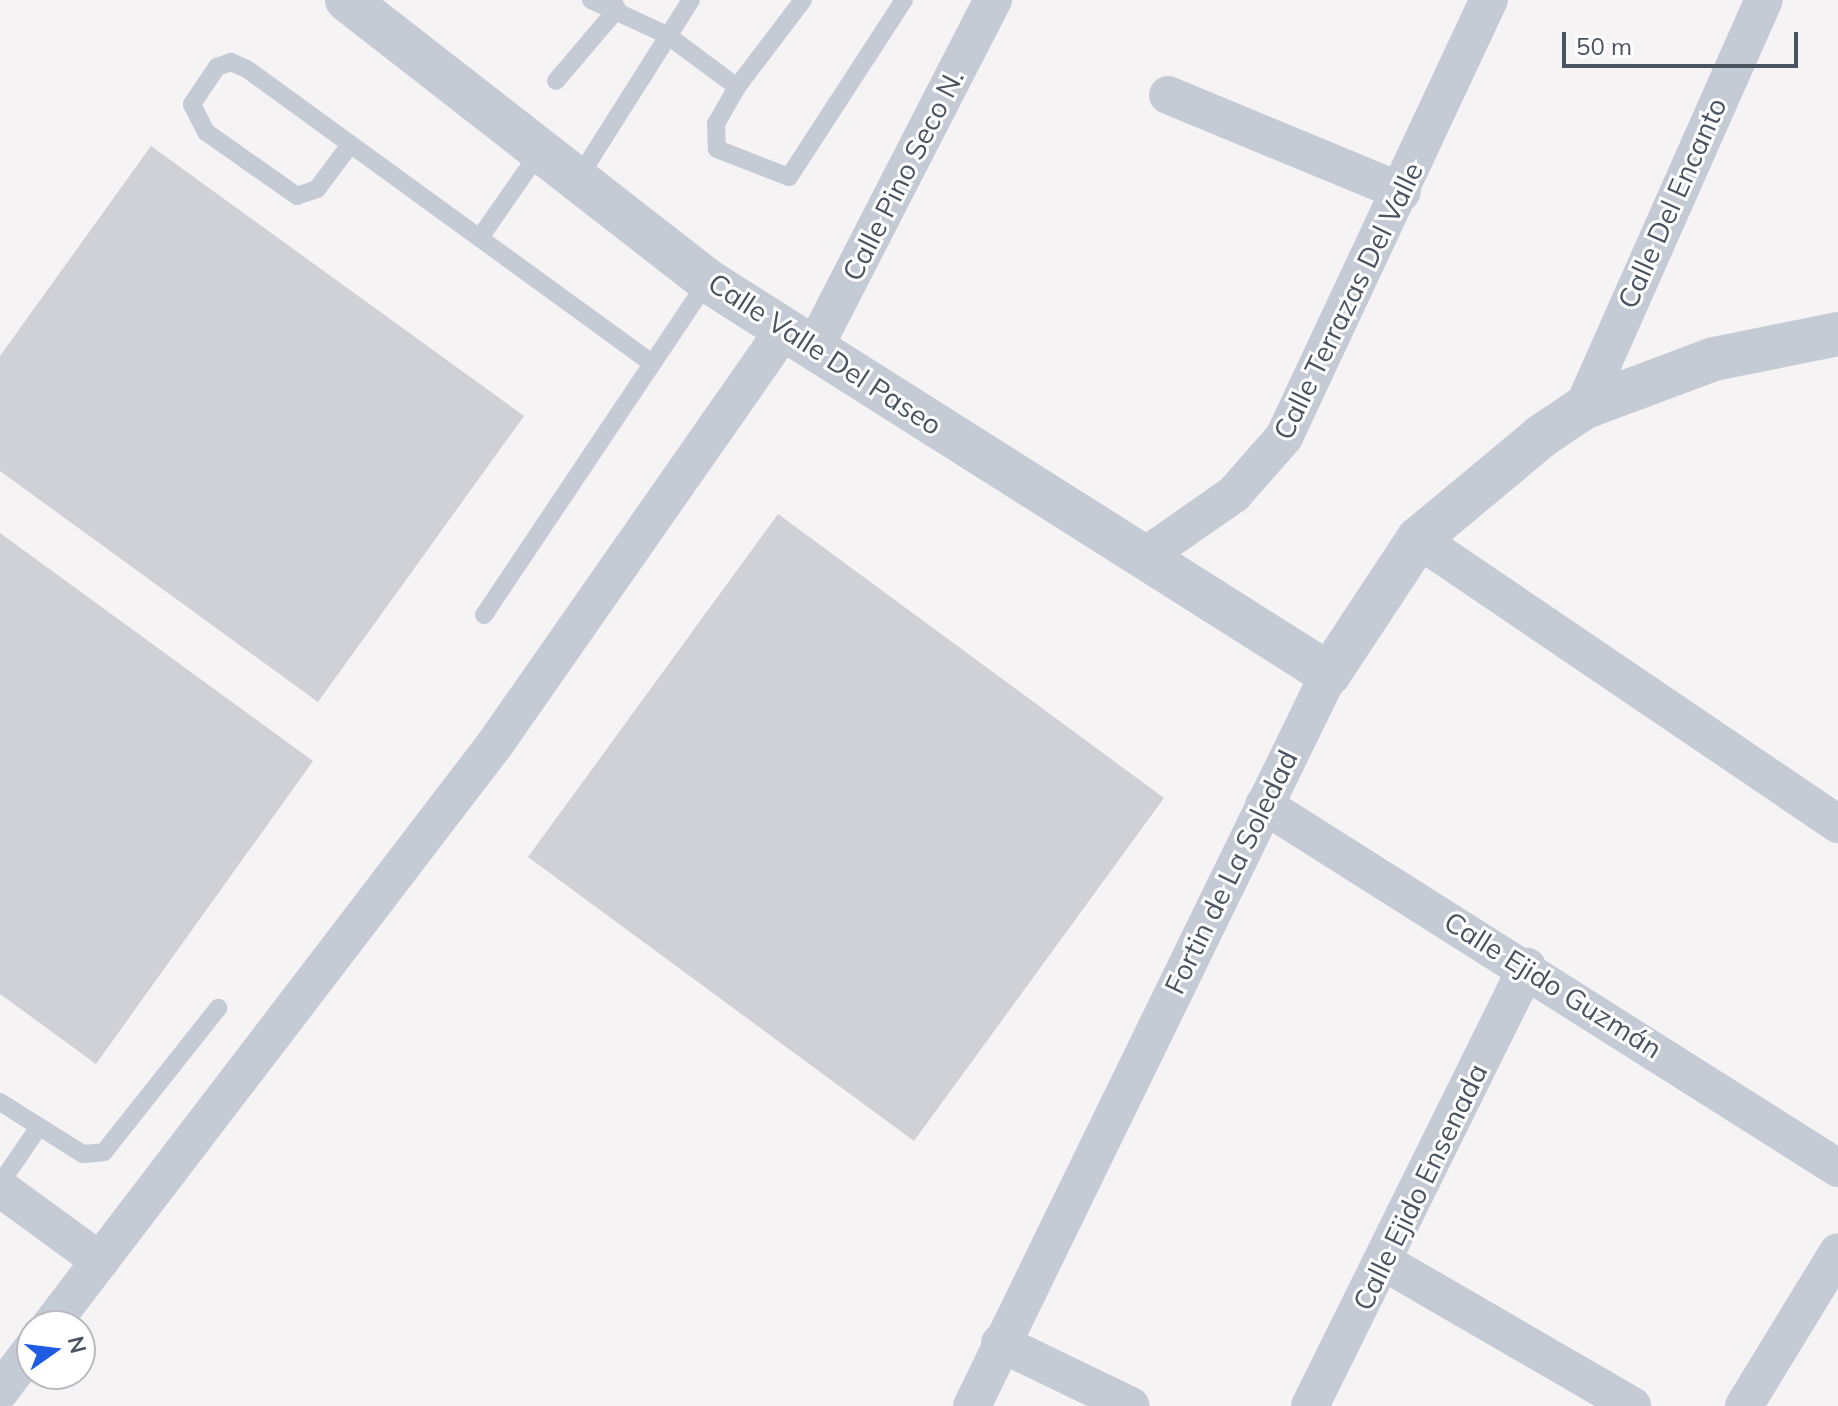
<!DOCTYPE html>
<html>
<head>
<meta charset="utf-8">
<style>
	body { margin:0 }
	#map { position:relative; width:1838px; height:1406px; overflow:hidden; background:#f5f3f3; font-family:Mulish,sans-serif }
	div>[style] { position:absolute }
	.building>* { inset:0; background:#cfd1d7 }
	.service>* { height:18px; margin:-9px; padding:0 9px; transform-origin:9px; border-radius:9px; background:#c4cbd4 }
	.minor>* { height:38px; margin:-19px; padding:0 19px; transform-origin:19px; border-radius:19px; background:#c4cbd4 }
	.tertiary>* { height:44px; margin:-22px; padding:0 22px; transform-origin:22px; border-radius:22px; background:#c4cbd4 }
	span { translate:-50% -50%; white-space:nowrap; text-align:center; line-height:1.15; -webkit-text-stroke:6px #fff; paint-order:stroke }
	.street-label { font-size:28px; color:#4a5360 }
	.north { position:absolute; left:16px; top:1310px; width:80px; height:80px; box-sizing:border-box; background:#fff; border:2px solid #b7babf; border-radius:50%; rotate:76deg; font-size:22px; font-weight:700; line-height:32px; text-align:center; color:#4a5360 }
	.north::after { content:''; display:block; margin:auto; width:28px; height:36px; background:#1e5ce4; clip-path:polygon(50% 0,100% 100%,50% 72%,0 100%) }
	.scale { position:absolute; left:1562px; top:32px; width:236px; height:36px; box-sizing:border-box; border:4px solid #4a5360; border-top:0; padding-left:10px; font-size:24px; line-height:28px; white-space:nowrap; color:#4a5360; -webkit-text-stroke:6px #fff; paint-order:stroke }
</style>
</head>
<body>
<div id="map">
	<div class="building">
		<i style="clip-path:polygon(151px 146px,524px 416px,318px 702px,0 471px,0 356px)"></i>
		<i style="clip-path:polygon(778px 514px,1164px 798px,914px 1141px,528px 857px)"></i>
		<i style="clip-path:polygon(0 533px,313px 761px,96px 1064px,0 994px)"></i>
	</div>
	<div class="service">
		<i style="left:591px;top:0;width:84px;rotate:24.7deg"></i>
		<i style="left:667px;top:35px;width:87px;rotate:36.6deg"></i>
		<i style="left:737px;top:87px;width:109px;rotate:-52.8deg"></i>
		<i style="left:556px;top:81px;width:94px;rotate:-49.7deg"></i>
		<i style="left:617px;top:9px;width:10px;rotate:-119deg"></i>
		<i style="left:737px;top:87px;width:43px;rotate:119.6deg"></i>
		<i style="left:716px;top:124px;width:25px;rotate:88deg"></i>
		<i style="left:717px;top:149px;width:77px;rotate:21.3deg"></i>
		<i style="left:789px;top:177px;width:211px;rotate:-57deg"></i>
		<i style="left:350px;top:145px;width:55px;rotate:126.9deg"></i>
		<i style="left:317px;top:189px;width:21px;rotate:161deg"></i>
		<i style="left:297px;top:196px;width:111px;rotate:-144.9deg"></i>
		<i style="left:206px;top:132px;width:31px;rotate:-117deg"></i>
		<i style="left:192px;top:104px;width:45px;rotate:-56deg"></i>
		<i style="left:217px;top:67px;width:15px;rotate:-20deg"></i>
		<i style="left:231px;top:62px;width:17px;rotate:24deg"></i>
		<i style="left:247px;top:69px;width:500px;rotate:36deg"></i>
		<i style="left:579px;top:177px;width:209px;rotate:-57.7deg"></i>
		<i style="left:481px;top:236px;width:101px;rotate:-55.1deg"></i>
		<i style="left:484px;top:615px;width:402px;rotate:-56.2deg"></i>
		<i style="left:0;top:1102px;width:98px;rotate:32.1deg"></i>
		<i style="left:83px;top:1154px;width:21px;rotate:-5deg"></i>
		<i style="left:104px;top:1152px;width:184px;rotate:-51.6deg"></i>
		<i style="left:0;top:1184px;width:68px;rotate:-55.8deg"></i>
	</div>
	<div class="minor">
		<i style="left:1168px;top:95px;width:253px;rotate:22.5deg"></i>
		<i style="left:813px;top:350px;width:394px;rotate:-62.8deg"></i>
		<i style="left:1583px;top:408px;width:446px;rotate:-66.1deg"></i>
		<i style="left:1418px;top:539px;width:508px;rotate:34.16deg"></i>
		<i style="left:1148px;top:554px;width:105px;rotate:-34.9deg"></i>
		<i style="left:1234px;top:494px;width:76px;rotate:-48.7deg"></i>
		<i style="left:1284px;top:437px;width:483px;rotate:-64.9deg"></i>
		<i style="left:1264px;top:805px;width:679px;rotate:32.31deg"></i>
		<i style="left:0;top:1188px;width:124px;rotate:36.1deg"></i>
		<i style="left:1384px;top:1262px;width:287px;rotate:30.1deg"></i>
		<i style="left:50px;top:1326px;width:733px;rotate:-52.6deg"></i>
		<i style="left:495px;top:744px;width:505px;rotate:-55.08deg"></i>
		<i style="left:1000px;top:1343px;width:145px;rotate:25.7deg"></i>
		<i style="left:0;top:1391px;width:53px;rotate:-52.7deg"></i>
		<i style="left:972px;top:1406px;width:814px;rotate:-64deg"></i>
		<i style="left:1310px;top:1406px;width:490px;rotate:-63.7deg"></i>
		<i style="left:1744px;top:1406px;width:180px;rotate:-58.6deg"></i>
	</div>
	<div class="tertiary">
		<i style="left:347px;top:0;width:457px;rotate:37.9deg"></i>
		<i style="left:708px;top:281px;width:735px;rotate:32.33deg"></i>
		<i style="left:1329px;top:674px;width:162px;rotate:-56.6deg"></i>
		<i style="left:1418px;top:539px;width:163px;rotate:-39.8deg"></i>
		<i style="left:1543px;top:435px;width:48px;rotate:-34deg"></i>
		<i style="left:1583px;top:408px;width:140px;rotate:-20.5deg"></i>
		<i style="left:1714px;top:359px;width:126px;rotate:-11.4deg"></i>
	</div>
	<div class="street-label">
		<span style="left:903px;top:175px;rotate:-63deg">Calle Pino Seco N.</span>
		<span style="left:1672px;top:203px;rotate:-66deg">Calle Del Encanto</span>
		<span style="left:1348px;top:301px;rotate:-64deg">Calle Terrazas Del Valle</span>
		<span style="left:825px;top:354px;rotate:33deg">Calle Valle Del Paseo</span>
		<span style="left:1231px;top:872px;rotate:-64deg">Fortin de La Soledad</span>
		<span style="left:1553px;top:985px;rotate:32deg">Calle Ejido Guzmán</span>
		<span style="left:1420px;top:1187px;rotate:-64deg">Calle Ejido Ensenada</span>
	</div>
	<div class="north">N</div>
	<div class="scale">50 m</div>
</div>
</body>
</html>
